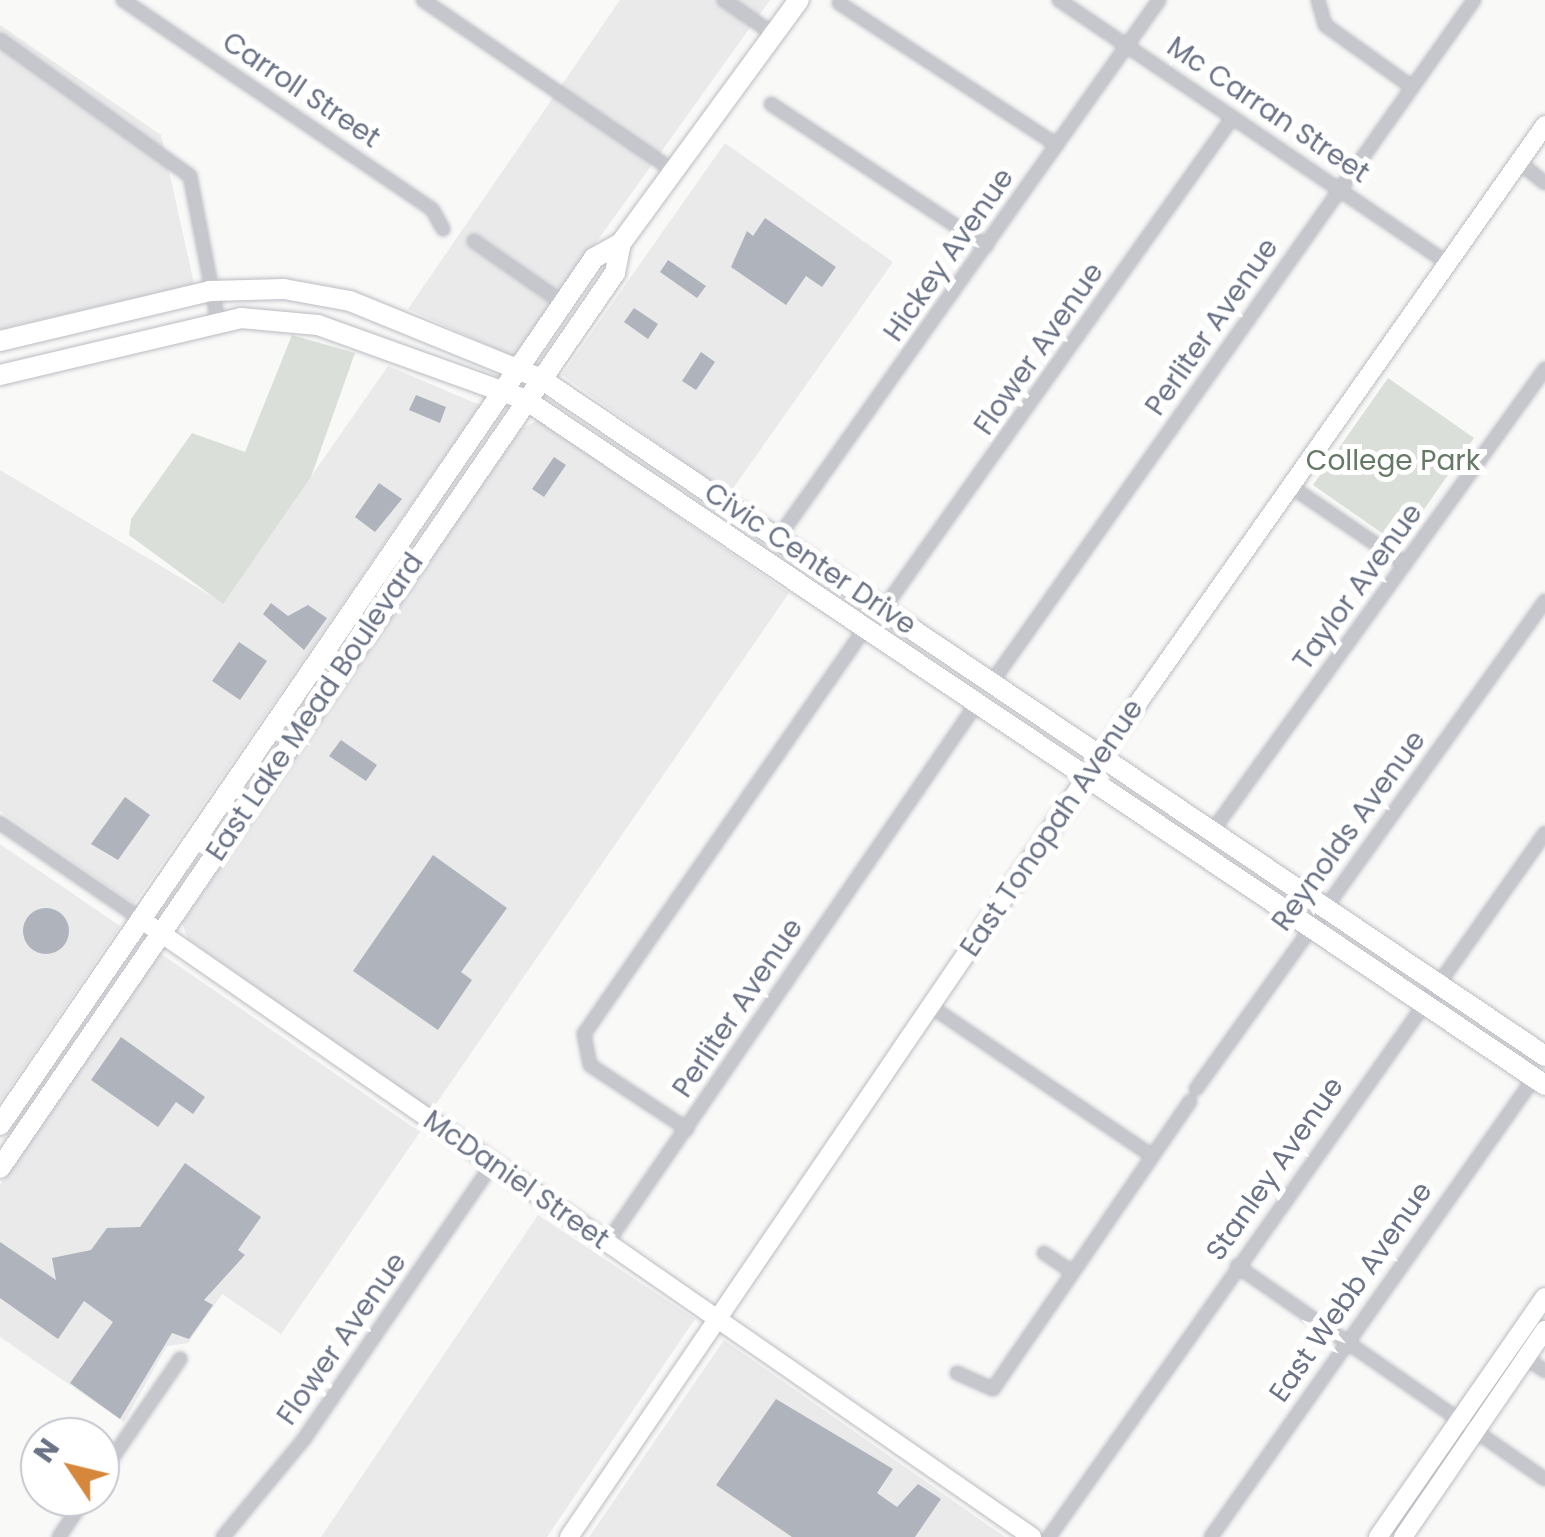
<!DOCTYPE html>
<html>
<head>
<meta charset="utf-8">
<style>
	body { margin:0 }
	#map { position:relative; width:1545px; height:1537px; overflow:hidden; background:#f9f9f8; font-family:Poppins,sans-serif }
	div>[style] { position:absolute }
	.built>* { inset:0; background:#eaeaeb }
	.green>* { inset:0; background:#dae0d9 }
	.building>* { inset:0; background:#afb3bb }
	.round { border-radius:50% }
	.roads { filter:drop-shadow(0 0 2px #babcc2) drop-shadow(0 0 2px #babcc2) }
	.street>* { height:12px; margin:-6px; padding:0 6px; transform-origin:6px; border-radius:6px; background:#c5c7cc }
	.secondary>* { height:18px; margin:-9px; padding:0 9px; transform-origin:9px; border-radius:9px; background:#fff }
	.primary>* { height:20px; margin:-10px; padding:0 10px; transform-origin:10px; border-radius:10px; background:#fff }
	span { translate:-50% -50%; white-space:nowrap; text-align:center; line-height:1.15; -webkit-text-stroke:10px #fff; paint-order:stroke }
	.street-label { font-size:28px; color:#6b7386 }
	.park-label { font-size:28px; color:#657966 }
	.north { position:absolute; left:20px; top:1417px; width:100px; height:100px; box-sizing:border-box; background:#fff; border:2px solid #c4c7cf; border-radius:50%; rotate:305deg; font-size:28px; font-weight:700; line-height:40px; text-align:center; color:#6b7386 }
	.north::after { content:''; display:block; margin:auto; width:35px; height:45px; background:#d5883c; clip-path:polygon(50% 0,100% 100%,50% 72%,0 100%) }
</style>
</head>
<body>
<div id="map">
	<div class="built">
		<i style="clip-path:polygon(620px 0,770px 0,514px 357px,408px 309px)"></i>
		<i style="clip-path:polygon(0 25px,161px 135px,194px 284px,0 329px)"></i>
		<i style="clip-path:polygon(725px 143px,893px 262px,729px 494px,562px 375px)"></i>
		<i style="clip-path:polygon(388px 366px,480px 405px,134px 904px,0 811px,0 470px,223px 603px)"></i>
		<i style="clip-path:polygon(538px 420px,789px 593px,431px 1111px,188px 939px,182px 923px,521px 429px)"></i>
		<i style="clip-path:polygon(0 844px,120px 926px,0 1102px)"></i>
		<i style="clip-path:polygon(160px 953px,420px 1132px,281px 1334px,222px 1294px,188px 1343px,167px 1346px,124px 1422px,0 1337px,0 1185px)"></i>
		<i style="clip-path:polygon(538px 1215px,695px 1319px,547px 1537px,321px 1537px)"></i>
		<i style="clip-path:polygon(724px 1340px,1005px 1537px,589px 1537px)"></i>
	</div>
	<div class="green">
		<i style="clip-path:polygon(292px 335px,355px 353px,311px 477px,223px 604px,129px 535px,131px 519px,192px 433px,245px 452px)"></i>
		<i style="clip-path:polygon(1388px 378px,1474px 438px,1399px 545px,1313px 485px)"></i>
	</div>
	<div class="building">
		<i style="clip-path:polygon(765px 218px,836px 267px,822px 287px,806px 276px,786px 305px,731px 267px,747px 231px,753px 236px)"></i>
		<i style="clip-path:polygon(668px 260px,706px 286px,697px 298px,660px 272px)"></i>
		<i style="clip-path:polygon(634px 308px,658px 324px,648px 339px,624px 322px)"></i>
		<i style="clip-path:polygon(701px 352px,715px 362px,696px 390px,682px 381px)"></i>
		<i style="clip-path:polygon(416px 395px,446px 407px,440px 423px,409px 410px)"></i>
		<i style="clip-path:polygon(554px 457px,566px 465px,544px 497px,532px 489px)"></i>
		<i style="clip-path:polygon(379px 483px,402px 499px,375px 532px,355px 517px)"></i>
		<i style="clip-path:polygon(271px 603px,288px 616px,308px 605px,327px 618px,304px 650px,263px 614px)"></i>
		<i style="clip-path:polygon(239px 642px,267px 661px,240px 700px,212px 681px)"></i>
		<i style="clip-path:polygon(341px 740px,377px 765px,366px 781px,329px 756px)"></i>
		<i style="clip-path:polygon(125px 797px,150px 815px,118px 860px,91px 844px)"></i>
		<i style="clip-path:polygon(433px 855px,507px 908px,461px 972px,472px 980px,438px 1030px,353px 971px)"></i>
		<i class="round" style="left:23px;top:908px;width:46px;height:46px"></i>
		<i style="clip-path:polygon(121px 1037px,205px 1097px,193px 1114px,176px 1102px,158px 1127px,91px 1080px)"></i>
		<i style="clip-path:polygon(185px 1163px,261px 1217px,238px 1250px,245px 1255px,204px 1300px,213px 1305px,189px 1339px,172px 1333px,120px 1419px,70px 1383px,113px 1322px,84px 1301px,58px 1339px,0 1298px,0 1242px,56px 1280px,52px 1258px,91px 1250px,107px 1228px,140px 1227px)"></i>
		<i style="clip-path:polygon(776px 1399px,893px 1469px,877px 1493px,897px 1507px,918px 1484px,941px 1499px,915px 1537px,792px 1537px,716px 1485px)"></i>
	</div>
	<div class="roads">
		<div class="street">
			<i style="left:123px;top:0;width:373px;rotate:34.1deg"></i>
			<i style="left:432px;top:209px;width:23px;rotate:61deg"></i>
			<i style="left:423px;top:0;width:304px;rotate:34.3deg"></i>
			<i style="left:724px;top:0;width:62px;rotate:34.5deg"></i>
			<i style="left:1059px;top:0;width:470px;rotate:34.1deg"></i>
			<i style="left:1318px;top:0;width:26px;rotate:74deg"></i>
			<i style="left:1325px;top:25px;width:107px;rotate:35.5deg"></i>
			<i style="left:839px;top:3px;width:260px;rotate:33.1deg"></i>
			<i style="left:0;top:40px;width:234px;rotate:35.6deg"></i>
			<i style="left:190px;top:176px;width:148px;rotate:79.1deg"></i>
			<i style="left:771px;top:104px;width:258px;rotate:33.4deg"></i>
			<i style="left:1519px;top:162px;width:33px;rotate:39deg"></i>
			<i style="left:474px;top:241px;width:108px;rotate:34.9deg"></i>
			<i style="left:1290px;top:486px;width:139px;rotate:34.1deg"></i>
			<i style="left:778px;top:538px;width:659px;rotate:-54.69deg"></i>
			<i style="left:884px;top:608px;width:602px;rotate:-54.6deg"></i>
			<i style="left:992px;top:682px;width:835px;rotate:-54.75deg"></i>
			<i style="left:0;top:823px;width:172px;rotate:34.3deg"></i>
			<i style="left:1211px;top:833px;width:572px;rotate:-54.25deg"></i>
			<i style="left:930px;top:1006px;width:268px;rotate:34deg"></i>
			<i style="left:1196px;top:1089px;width:600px;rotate:-54.43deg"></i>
			<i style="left:687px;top:1129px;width:116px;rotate:-146.6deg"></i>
			<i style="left:590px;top:1065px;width:32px;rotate:-101deg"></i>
			<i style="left:584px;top:1034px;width:497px;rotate:-55.3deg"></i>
			<i style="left:607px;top:1243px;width:655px;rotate:-55.58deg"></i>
			<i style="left:1044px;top:1253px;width:34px;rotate:34deg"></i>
			<i style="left:1237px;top:1266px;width:374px;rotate:34.7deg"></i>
			<i style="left:1526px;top:1358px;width:23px;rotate:34deg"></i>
			<i style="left:957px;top:1373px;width:39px;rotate:24deg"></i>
			<i style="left:993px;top:1389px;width:349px;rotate:-55.6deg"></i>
			<i style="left:100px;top:1476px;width:142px;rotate:-55.6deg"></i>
			<i style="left:59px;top:1537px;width:48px;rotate:-56deg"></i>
			<i style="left:223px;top:1537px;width:127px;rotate:-50.4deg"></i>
			<i style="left:304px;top:1439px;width:335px;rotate:-55.6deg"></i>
			<i style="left:1049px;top:1537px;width:861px;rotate:-54.83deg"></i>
			<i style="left:1211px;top:1537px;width:561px;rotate:-54.87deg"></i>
		</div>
		<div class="secondary">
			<i style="left:142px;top:920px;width:1083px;rotate:34.73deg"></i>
			<i style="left:569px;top:1537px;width:944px;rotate:-55.75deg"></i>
			<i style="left:1100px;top:757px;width:773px;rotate:-54.85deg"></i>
			<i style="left:1378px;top:1537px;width:292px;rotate:-55.2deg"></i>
			<i style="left:1403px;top:1537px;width:251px;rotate:-55.6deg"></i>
		</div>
		<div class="primary">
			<i style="left:0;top:341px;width:216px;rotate:-13.4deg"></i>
			<i style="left:210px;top:291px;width:74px;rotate:-1.5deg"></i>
			<i style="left:284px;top:289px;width:67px;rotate:10.3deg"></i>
			<i style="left:350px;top:301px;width:206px;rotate:22.2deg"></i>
			<i style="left:541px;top:379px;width:1211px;rotate:33.99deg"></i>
			<i style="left:0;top:375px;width:248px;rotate:-13.3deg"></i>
			<i style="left:241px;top:318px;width:77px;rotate:5.2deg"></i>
			<i style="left:318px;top:325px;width:221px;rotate:19.8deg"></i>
			<i style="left:526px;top:400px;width:1228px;rotate:33.91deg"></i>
			<i style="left:0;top:1125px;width:1051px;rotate:-55.58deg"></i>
			<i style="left:594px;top:258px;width:31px;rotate:-29deg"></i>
			<i style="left:621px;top:243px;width:301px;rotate:-53.8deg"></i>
			<i style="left:0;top:1168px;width:1086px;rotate:-55.51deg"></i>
			<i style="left:615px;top:273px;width:31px;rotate:-79deg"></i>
		</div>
	</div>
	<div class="street-label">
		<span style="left:301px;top:90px;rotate:34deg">Carroll Street</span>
		<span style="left:1268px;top:110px;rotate:34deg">Mc Carran Street</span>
		<span style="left:949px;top:255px;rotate:-55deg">Hickey Avenue</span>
		<span style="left:1212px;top:327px;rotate:-55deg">Perliter Avenue</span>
		<span style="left:1039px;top:349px;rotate:-55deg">Flower Avenue</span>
		<span style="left:810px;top:559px;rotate:34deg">Civic Center Drive</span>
		<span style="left:1358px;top:587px;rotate:-54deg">Taylor Avenue</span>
		<span style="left:315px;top:707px;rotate:-56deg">East Lake Mead Boulevard</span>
		<span style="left:1052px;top:828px;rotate:-56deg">East Tonopah Avenue</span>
		<span style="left:1349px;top:831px;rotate:-54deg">Reynolds Avenue</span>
		<span style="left:738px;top:1008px;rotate:-56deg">Perliter Avenue</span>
		<span style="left:1275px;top:1169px;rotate:-55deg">Stanley Avenue</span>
		<span style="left:516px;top:1180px;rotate:35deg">McDaniel Street</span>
		<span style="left:1351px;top:1292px;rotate:-55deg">East Webb Avenue</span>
		<span style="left:342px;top:1339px;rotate:-55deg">Flower Avenue</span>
	</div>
	<div class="park-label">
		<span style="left:1393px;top:461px">College Park</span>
	</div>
	<div class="north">N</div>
</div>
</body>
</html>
